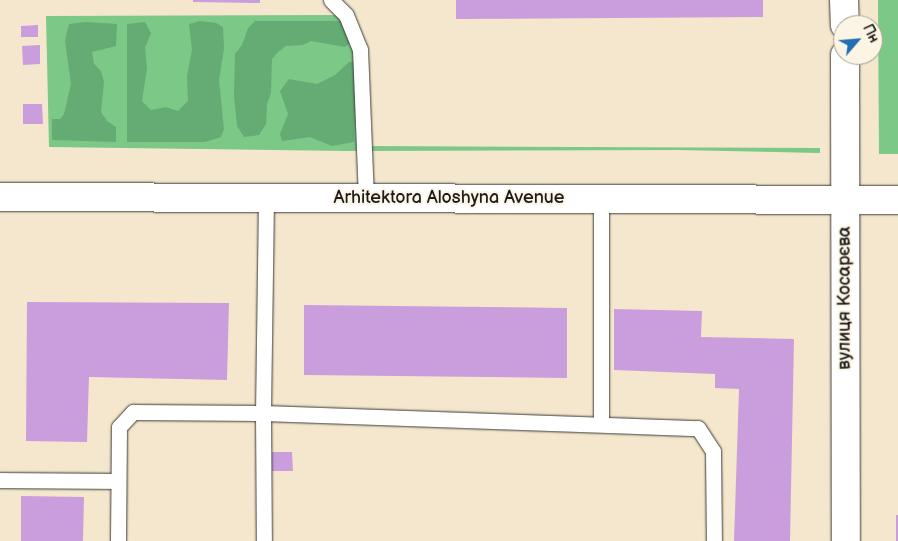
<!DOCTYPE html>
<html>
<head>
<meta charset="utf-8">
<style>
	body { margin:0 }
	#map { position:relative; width:898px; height:541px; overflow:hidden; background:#f4e7cd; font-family:"Balsamiq Sans",sans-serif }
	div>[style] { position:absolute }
	.green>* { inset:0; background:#7bc887 }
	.forest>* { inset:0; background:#64ac74 }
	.building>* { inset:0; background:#ca9edc }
	.roads { filter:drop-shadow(0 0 1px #3c3a37) drop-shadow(0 0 1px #3c3a37) }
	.service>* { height:15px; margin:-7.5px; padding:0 7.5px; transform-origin:7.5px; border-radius:7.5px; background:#fff }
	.minor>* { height:28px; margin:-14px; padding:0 14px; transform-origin:14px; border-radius:14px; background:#fff }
	.tertiary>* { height:28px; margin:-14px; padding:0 14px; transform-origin:14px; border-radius:14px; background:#fff }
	span { translate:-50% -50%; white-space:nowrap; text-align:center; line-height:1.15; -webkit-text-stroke:4px #fcf5e5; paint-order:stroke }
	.street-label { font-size:18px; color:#1c1c1c }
	.north { position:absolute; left:833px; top:15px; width:50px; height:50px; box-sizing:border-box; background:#fcf5e5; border:1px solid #a29e95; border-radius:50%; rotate:63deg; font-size:14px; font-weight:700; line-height:20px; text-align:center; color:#1c1c1c }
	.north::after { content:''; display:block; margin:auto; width:18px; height:22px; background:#1f6fb2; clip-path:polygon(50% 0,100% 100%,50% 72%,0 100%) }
</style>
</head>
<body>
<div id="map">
	<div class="green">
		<i style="clip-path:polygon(878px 0,898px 0,898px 154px,879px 154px)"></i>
		<i style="clip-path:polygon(346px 15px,360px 49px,365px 146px,820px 148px,820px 153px,678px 150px,349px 151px,49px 147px,46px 16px)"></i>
	</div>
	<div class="forest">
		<i style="clip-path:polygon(200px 21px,216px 23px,223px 27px,224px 49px,219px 80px,224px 129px,221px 137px,205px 142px,127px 142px,127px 24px,145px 22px,151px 33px,145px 48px,147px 68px,142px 101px,151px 110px,166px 107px,178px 111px,188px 101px,187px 76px,192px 50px,189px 24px)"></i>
		<i style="clip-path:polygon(255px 21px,341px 21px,352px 41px,345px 47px,311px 41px,303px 45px,286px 46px,278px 52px,272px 59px,271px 93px,267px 104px,266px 124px,259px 135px,244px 137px,237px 126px,234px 96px,235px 54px,242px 45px,248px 28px)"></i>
		<i style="clip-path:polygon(85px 22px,117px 24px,116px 46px,92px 52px,94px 64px,101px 71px,104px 82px,101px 112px,107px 121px,116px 127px,116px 142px,52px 140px,52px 119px,60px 119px,64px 114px,71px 84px,65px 41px,69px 24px)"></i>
		<i style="clip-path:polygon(349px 62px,356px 62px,354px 142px,332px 146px,310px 137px,282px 141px,280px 134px,288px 114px,280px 91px,289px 79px,317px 84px,335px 75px)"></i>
	</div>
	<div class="building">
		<i style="clip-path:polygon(193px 0,260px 0,260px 3px,193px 2px)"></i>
		<i style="clip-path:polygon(456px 0,763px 0,763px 17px,456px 19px)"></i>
		<i style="clip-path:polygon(38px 25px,38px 37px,21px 37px,21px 26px)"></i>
		<i style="clip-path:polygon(40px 45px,40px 64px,23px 65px,22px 46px)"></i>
		<i style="clip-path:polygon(23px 104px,42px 104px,43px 124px,23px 124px)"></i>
		<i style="clip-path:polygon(27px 302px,229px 303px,227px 380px,89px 377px,87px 442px,26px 441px)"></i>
		<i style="clip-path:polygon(304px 305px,567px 308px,567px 378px,304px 375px)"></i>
		<i style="clip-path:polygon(614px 309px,702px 311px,701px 337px,794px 339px,790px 541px,734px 541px,739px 389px,715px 388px,715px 374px,614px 370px)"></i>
		<i style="clip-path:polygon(272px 452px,292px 452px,293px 471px,272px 471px)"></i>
		<i style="clip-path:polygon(21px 496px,84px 497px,83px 541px,21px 541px)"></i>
		<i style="clip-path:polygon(896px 515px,898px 515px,898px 541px,896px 541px)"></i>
	</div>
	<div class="roads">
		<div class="service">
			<i style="left:331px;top:0;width:21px;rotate:45deg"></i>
			<i style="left:346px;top:15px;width:37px;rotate:68deg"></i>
			<i style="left:360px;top:49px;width:149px;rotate:87.7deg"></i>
			<i style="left:601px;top:197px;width:226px;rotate:90deg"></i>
			<i style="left:253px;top:413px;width:10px"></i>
			<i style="left:263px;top:413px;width:215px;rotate:-89.2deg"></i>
			<i style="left:263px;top:413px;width:128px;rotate:89.6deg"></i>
			<i style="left:0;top:480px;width:117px;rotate:0.5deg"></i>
			<i style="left:118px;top:541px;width:114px;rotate:-89.5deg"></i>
			<i style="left:119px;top:427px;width:21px;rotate:-47deg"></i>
			<i style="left:133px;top:412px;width:130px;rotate:0.4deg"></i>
			<i style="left:263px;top:413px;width:435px;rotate:2deg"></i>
			<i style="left:698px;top:428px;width:27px;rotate:57deg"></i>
			<i style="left:713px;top:451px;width:90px;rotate:89.4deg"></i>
		</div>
		<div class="minor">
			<i style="left:844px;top:0;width:25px;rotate:88deg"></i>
			<i style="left:845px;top:55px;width:486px;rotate:89.9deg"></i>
		</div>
		<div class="tertiary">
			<i style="left:0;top:197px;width:898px;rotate:0.19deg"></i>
		</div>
	</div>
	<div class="street-label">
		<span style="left:449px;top:198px">Arhitektora Aloshyna Avenue</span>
		<span style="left:845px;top:298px;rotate:-90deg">вулиця Косарєва</span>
	</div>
	<div class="north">Пн</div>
</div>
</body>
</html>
